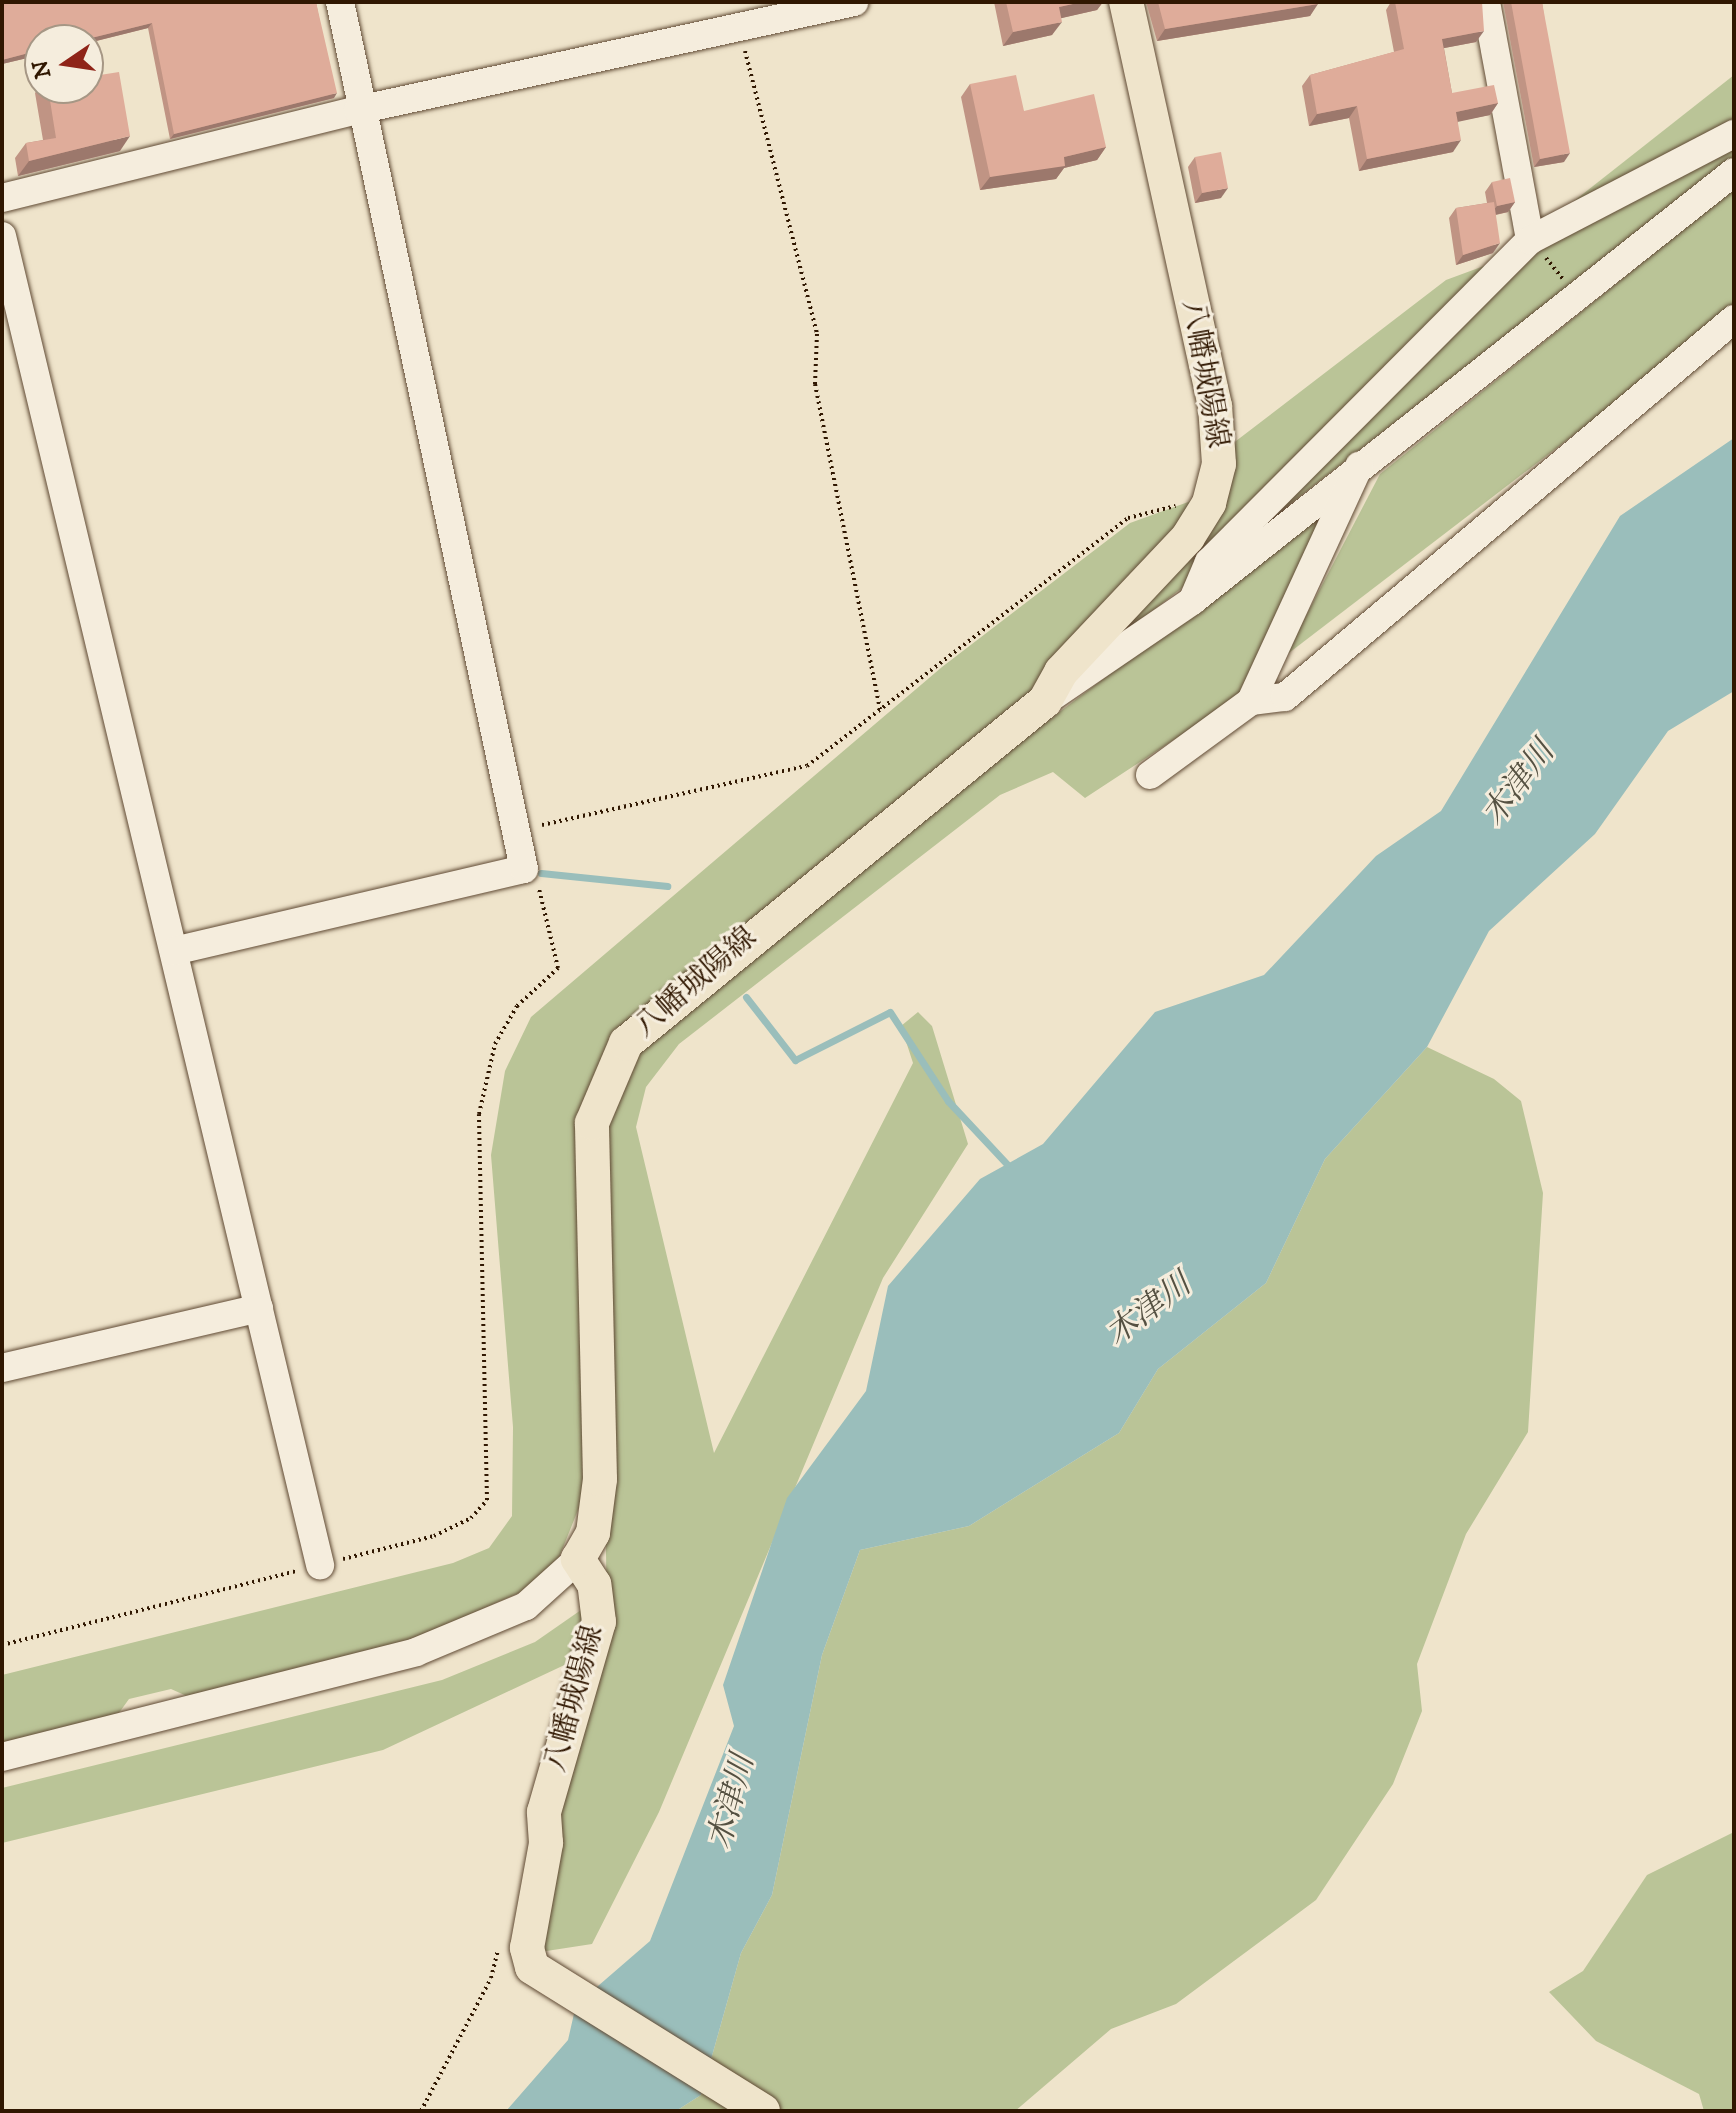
<!DOCTYPE html>
<html>
<head>
<meta charset="utf-8">
<style>
	body { margin:0 }
	#map { position:relative; width:1736px; height:2113px; overflow:hidden; background:#efe4cb; font-family:"IM FELL DW Pica","Noto Serif JP",serif }
	div>[style] { position:absolute }
	.green>* { inset:0; background:#bac497 }
	.water>* { inset:0; background:#9abebb }
	.stream>* { height:7px; margin:-3.5px; padding:0 3.5px; transform-origin:3.5px; border-radius:3.5px; background:#9abebb }
	.path>* { height:4px; margin-top:-2px; transform-origin:0; background:repeating-linear-gradient(90deg,#301701 0 2px,transparent 0 6px) }
	.roads { filter:drop-shadow(0 0 2px #604a34) drop-shadow(0 0 2px #604a34) }
	.minor>* { height:28px; margin:-14px; padding:0 14px; transform-origin:14px; border-radius:14px; background:#f5eddd }
	.major>* { height:34px; margin:-17px; padding:0 17px; transform-origin:17px; border-radius:17px; background:#efe4cb }
	.wall>* { inset:0; background:#c09484 }
	.shaded-wall>* { inset:0; background:#9c786c }
	.building>* { inset:0; background:#dfac9a }
	span { translate:-50% -50%; white-space:nowrap; text-align:center; line-height:1.15; -webkit-text-stroke:6px #f5eddd; paint-order:stroke }
	.street-label { font-size:30px; color:#301701 }
	.water-label { font-size:32px; color:#555142; font-style:italic }
	.frame { position:absolute; inset:0; border:4px solid #301701; pointer-events:none }
	.north { position:absolute; left:24px; top:24px; width:80px; height:80px; box-sizing:border-box; background:#f5eddd; border:2px solid #a69785; border-radius:50%; rotate:257deg; font-size:22px; font-weight:700; line-height:32px; text-align:center; color:#301701 }
	.north::after { content:''; display:block; margin:auto; width:28px; height:36px; background:#8f2418; clip-path:polygon(50% 0,100% 100%,50% 72%,0 100%) }
</style>
</head>
<body>
<div id="map">
	<div class="green">
		<i style="clip-path:polygon(1734px 75px,1734px 127px,1541px 227px)"></i>
		<i style="clip-path:polygon(1734px 146px,1734px 159px,1084px 664px,1226px 487px,1236px 441px,1446px 280px,1538px 246px)"></i>
		<i style="clip-path:polygon(1734px 189px,1734px 312px,1285px 656px,1380px 474px)"></i>
		<i style="clip-path:polygon(1202px 497px,997px 732px,708px 958px,588px 1101px,588px 1485px,558px 1560px,530px 1588px,410px 1641px,189px 1697px,171px 1689px,129px 1699px,116px 1717px,2px 1744px,2px 1675px,453px 1563px,489px 1548px,512px 1516px,513px 1427px,491px 1155px,505px 1071px,531px 1017px,942px 667px,1130px 523px)"></i>
		<i style="clip-path:polygon(1342px 499px,1239px 697px,1085px 798px,1053px 772px,1000px 795px,679px 1044px,646px 1087px,636px 1127px,714px 1453px,913px 1063px,901px 1026px,918px 1012px,932px 1026px,968px 1144px,883px 1278px,659px 1812px,592px 1944px,540px 1952px,550px 1810px,607px 1612px,599px 1142px,629px 1060px,1017px 744px)"></i>
		<i style="clip-path:polygon(1427px 1047px,1494px 1079px,1521px 1101px,1543px 1193px,1528px 1432px,1466px 1534px,1417px 1664px,1422px 1711px,1393px 1784px,1316px 1900px,1176px 2004px,1111px 2029px,1015px 2111px,676px 2111px,701px 2095px,741px 1953px,772px 1895px,822px 1655px,860px 1550px,969px 1526px,1119px 1433px,1158px 1369px,1266px 1283px,1325px 1159px)"></i>
		<i style="clip-path:polygon(581px 1610px,587px 1620px,573px 1661px,383px 1750px,2px 1843px,2px 1788px,442px 1680px,535px 1642px)"></i>
		<i style="clip-path:polygon(1734px 1832px,1734px 2111px,1704px 2111px,1699px 2094px,1596px 2041px,1549px 1992px,1583px 1971px,1647px 1875px)"></i>
	</div>
	<div class="water">
		<i style="clip-path:polygon(1734px 438px,1734px 691px,1668px 731px,1595px 834px,1489px 931px,1427px 1047px,1325px 1159px,1266px 1283px,1158px 1369px,1119px 1433px,969px 1526px,860px 1550px,822px 1655px,772px 1895px,741px 1953px,701px 2095px,676px 2111px,506px 2111px,568px 2040px,576px 2005px,650px 1941px,734px 1726px,723px 1685px,787px 1498px,866px 1391px,888px 1286px,980px 1179px,1043px 1144px,1155px 1012px,1264px 975px,1376px 856px,1441px 811px,1620px 516px)"></i>
	</div>
	<div class="stream">
		<i style="left:541px;top:873px;width:127px;rotate:5.9deg"></i>
		<i style="left:746px;top:997px;width:80px;rotate:52.1deg"></i>
		<i style="left:795px;top:1060px;width:106px;rotate:-26.8deg"></i>
		<i style="left:890px;top:1012px;width:106px;rotate:56.9deg"></i>
		<i style="left:948px;top:1101px;width:86px;rotate:46.9deg"></i>
	</div>
	<div class="path">
		<i style="left:745px;top:51px;width:292px;rotate:75.7deg"></i>
		<i style="left:817px;top:334px;width:50px;rotate:92.3deg"></i>
		<i style="left:815px;top:384px;width:332px;rotate:78.7deg"></i>
		<i style="left:1546px;top:258px;width:27px;rotate:51deg"></i>
		<i style="left:542px;top:825px;width:271px;rotate:-12.6deg"></i>
		<i style="left:807px;top:766px;width:406px;rotate:-37.7deg"></i>
		<i style="left:1128px;top:518px;width:49px;rotate:-14.3deg"></i>
		<i style="left:343px;top:1559px;width:94px;rotate:-14.2deg"></i>
		<i style="left:434px;top:1536px;width:41px;rotate:-25.9deg"></i>
		<i style="left:471px;top:1518px;width:24px;rotate:-48deg"></i>
		<i style="left:487px;top:1500px;width:386px;rotate:-91.2deg"></i>
		<i style="left:479px;top:1114px;width:72px;rotate:-77.1deg"></i>
		<i style="left:495px;top:1044px;width:44px;rotate:-59.9deg"></i>
		<i style="left:517px;top:1006px;width:56px;rotate:-42.8deg"></i>
		<i style="left:558px;top:968px;width:81px;rotate:-103.5deg"></i>
		<i style="left:2px;top:1645px;width:303px;rotate:-14.1deg"></i>
		<i style="left:421px;top:2111px;width:150px;rotate:-62.2deg"></i>
		<i style="left:491px;top:1978px;width:29px;rotate:-76deg"></i>
	</div>
	<div class="roads">
		<div class="minor">
			<i style="left:1486px;top:2px;width:242px;rotate:79.5deg"></i>
			<i style="left:2px;top:198px;width:367px;rotate:-13.9deg"></i>
			<i style="left:358px;top:110px;width:508px;rotate:-12.28deg"></i>
			<i style="left:2px;top:236px;width:1367px;rotate:76.54deg"></i>
			<i style="left:1194px;top:597px;width:38px;rotate:-67deg"></i>
			<i style="left:1209px;top:562px;width:455px;rotate:-45.1deg"></i>
			<i style="left:1530px;top:240px;width:230px;rotate:-27.5deg"></i>
			<i style="left:1047px;top:700px;width:176px;rotate:-34.3deg"></i>
			<i style="left:1192px;top:601px;width:691px;rotate:-38.36deg"></i>
			<i style="left:1251px;top:701px;width:259px;rotate:-65.3deg"></i>
			<i style="left:1150px;top:775px;width:125px;rotate:-36.2deg"></i>
			<i style="left:1251px;top:701px;width:34px;rotate:-7deg"></i>
			<i style="left:1285px;top:697px;width:587px;rotate:-40.09deg"></i>
			<i style="left:174px;top:951px;width:359px;rotate:-13.2deg"></i>
			<i style="left:524px;top:869px;width:886px;rotate:-101.98deg"></i>
			<i style="left:2px;top:1368px;width:264px;rotate:-13.1deg"></i>
			<i style="left:2px;top:1757px;width:427px;rotate:-14.2deg"></i>
			<i style="left:416px;top:1652px;width:119px;rotate:-22.7deg"></i>
			<i style="left:526px;top:1606px;width:70px;rotate:-42.1deg"></i>
		</div>
		<div class="major">
			<i style="left:763px;top:2111px;width:272px;rotate:-148.1deg"></i>
			<i style="left:532px;top:1967px;width:20px;rotate:-105deg"></i>
			<i style="left:527px;top:1948px;width:107px;rotate:-79.7deg"></i>
			<i style="left:546px;top:1843px;width:31px;rotate:-94deg"></i>
			<i style="left:544px;top:1812px;width:198px;rotate:-73.9deg"></i>
			<i style="left:599px;top:1622px;width:38px;rotate:-97deg"></i>
			<i style="left:594px;top:1584px;width:30px;rotate:-123deg"></i>
			<i style="left:578px;top:1559px;width:30px;rotate:-60deg"></i>
			<i style="left:593px;top:1533px;width:54px;rotate:-82.6deg"></i>
			<i style="left:600px;top:1479px;width:356px;rotate:-91.3deg"></i>
			<i style="left:592px;top:1123px;width:87px;rotate:-67deg"></i>
			<i style="left:626px;top:1043px;width:541px;rotate:-39.22deg"></i>
			<i style="left:1045px;top:701px;width:33px;rotate:-61deg"></i>
			<i style="left:1061px;top:672px;width:185px;rotate:-46.7deg"></i>
			<i style="left:1188px;top:537px;width:40px;rotate:-58deg"></i>
			<i style="left:1209px;top:503px;width:40px;rotate:-75.6deg"></i>
			<i style="left:1219px;top:464px;width:58px;rotate:-93.9deg"></i>
			<i style="left:1215px;top:406px;width:414px;rotate:-102.4deg"></i>
		</div>
	</div>
	<div class="wall">
		<i style="clip-path:polygon(2px 2px,316px 2px,334px 98px,170px 139px,148px 28px,88px 43px,88px 40px,40px 40px,40px 55px,2px 64px)"></i>
		<i style="clip-path:polygon(994px 2px,1103px 2px,1097px 10px,1061px 18px,1052px 35px,1003px 46px)"></i>
		<i style="clip-path:polygon(1146px 2px,1318px 2px,1310px 16px,1157px 41px)"></i>
		<i style="clip-path:polygon(1391px 2px,1482px 2px,1476px 42px,1444px 48px,1452px 93px,1498px 103px,1490px 115px,1458px 121px,1453px 152px,1359px 171px,1349px 118px,1309px 126px,1302px 86px,1310px 75px,1394px 52px,1386px 10px)"></i>
		<i style="clip-path:polygon(1503px 2px,1542px 2px,1564px 162px,1534px 167px)"></i>
		<i style="clip-path:polygon(970px 84px,1024px 111px,1106px 147px,1097px 160px,1064px 168px,1056px 179px,980px 190px,961px 97px)"></i>
		<i style="clip-path:polygon(40px 86px,40px 88px,88px 88px,120px 151px,18px 176px,15px 158px,26px 143px,43px 140px,35px 93px)"></i>
		<i style="clip-path:polygon(1195px 157px,1221px 198px,1195px 203px,1188px 167px)"></i>
		<i style="clip-path:polygon(1492px 182px,1515px 202px,1508px 212px,1496px 215px,1493px 253px,1456px 265px,1449px 218px,1456px 208px,1487px 203px,1485px 192px)"></i>
	</div>
	<div class="shaded-wall">
		<i style="clip-path:polygon(1082px 2px,1103px 2px,1097px 10px,1049px 21px,1059px 7px)"></i>
		<i style="clip-path:polygon(1318px 4px,1310px 16px,1157px 41px,1165px 29px)"></i>
		<i style="clip-path:polygon(1062px 22px,1052px 35px,1003px 46px,1013px 32px)"></i>
		<i style="clip-path:polygon(152px 23px,148px 28px,88px 43px,88px 40px,83px 40px)"></i>
		<i style="clip-path:polygon(1484px 31px,1476px 42px,1434px 50px,1442px 39px)"></i>
		<i style="clip-path:polygon(40px 50px,40px 55px,2px 64px,2px 60px)"></i>
		<i style="clip-path:polygon(337px 93px,334px 98px,170px 139px,174px 134px)"></i>
		<i style="clip-path:polygon(1498px 103px,1490px 115px,1448px 124px,1456px 112px)"></i>
		<i style="clip-path:polygon(1357px 106px,1349px 118px,1309px 126px,1317px 114px)"></i>
		<i style="clip-path:polygon(130px 136px,120px 151px,18px 176px,29px 161px)"></i>
		<i style="clip-path:polygon(1461px 140px,1453px 152px,1359px 171px,1367px 159px)"></i>
		<i style="clip-path:polygon(1106px 147px,1097px 160px,1064px 168px,1056px 179px,980px 190px,990px 177px,1064px 157px)"></i>
		<i style="clip-path:polygon(1570px 153px,1564px 162px,1534px 167px,1540px 159px)"></i>
		<i style="clip-path:polygon(1228px 188px,1221px 198px,1195px 203px,1202px 193px)"></i>
		<i style="clip-path:polygon(1515px 202px,1508px 212px,1489px 216px,1497px 206px)"></i>
		<i style="clip-path:polygon(1500px 243px,1493px 253px,1456px 265px,1463px 255px)"></i>
	</div>
	<div class="building">
		<i style="clip-path:polygon(2px 2px,316px 2px,337px 93px,174px 134px,152px 23px,83px 40px,40px 40px,40px 50px,2px 60px)"></i>
		<i style="clip-path:polygon(1006px 2px,1082px 2px,1059px 7px,1062px 22px,1013px 32px)"></i>
		<i style="clip-path:polygon(1158px 2px,1318px 2px,1318px 4px,1165px 29px)"></i>
		<i style="clip-path:polygon(1395px 2px,1482px 2px,1484px 31px,1442px 39px,1452px 93px,1494px 85px,1498px 103px,1456px 112px,1461px 140px,1367px 159px,1357px 106px,1317px 114px,1310px 75px,1404px 49px)"></i>
		<i style="clip-path:polygon(1511px 2px,1542px 2px,1570px 153px,1540px 159px)"></i>
		<i style="clip-path:polygon(99px 69px,100px 75px,119px 72px,130px 136px,29px 161px,26px 143px,56px 138px,48px 88px,88px 88px,88px 71px)"></i>
		<i style="clip-path:polygon(1016px 75px,1024px 111px,1094px 94px,1106px 147px,1064px 157px,1065px 166px,990px 177px,970px 84px)"></i>
		<i style="clip-path:polygon(1221px 152px,1228px 188px,1202px 193px,1195px 157px)"></i>
		<i style="clip-path:polygon(1510px 178px,1515px 202px,1497px 206px,1492px 182px)"></i>
		<i style="clip-path:polygon(1494px 202px,1500px 243px,1463px 255px,1456px 208px)"></i>
	</div>
	<div class="street-label">
		<span style="left:1204px;top:374px;rotate:80deg">八幡城陽線</span>
		<span style="left:696px;top:983px;rotate:-41deg">八幡城陽線</span>
		<span style="left:575px;top:1699px;rotate:-75deg">八幡城陽線</span>
	</div>
	<div class="water-label">
		<span style="left:1519px;top:784px;rotate:-53deg">木津川</span>
		<span style="left:1149px;top:1310px;rotate:-37deg">木津川</span>
		<span style="left:732px;top:1802px;rotate:-75deg">木津川</span>
	</div>
	<div class="frame"></div>
	<div class="north">N</div>
</div>
</body>
</html>
